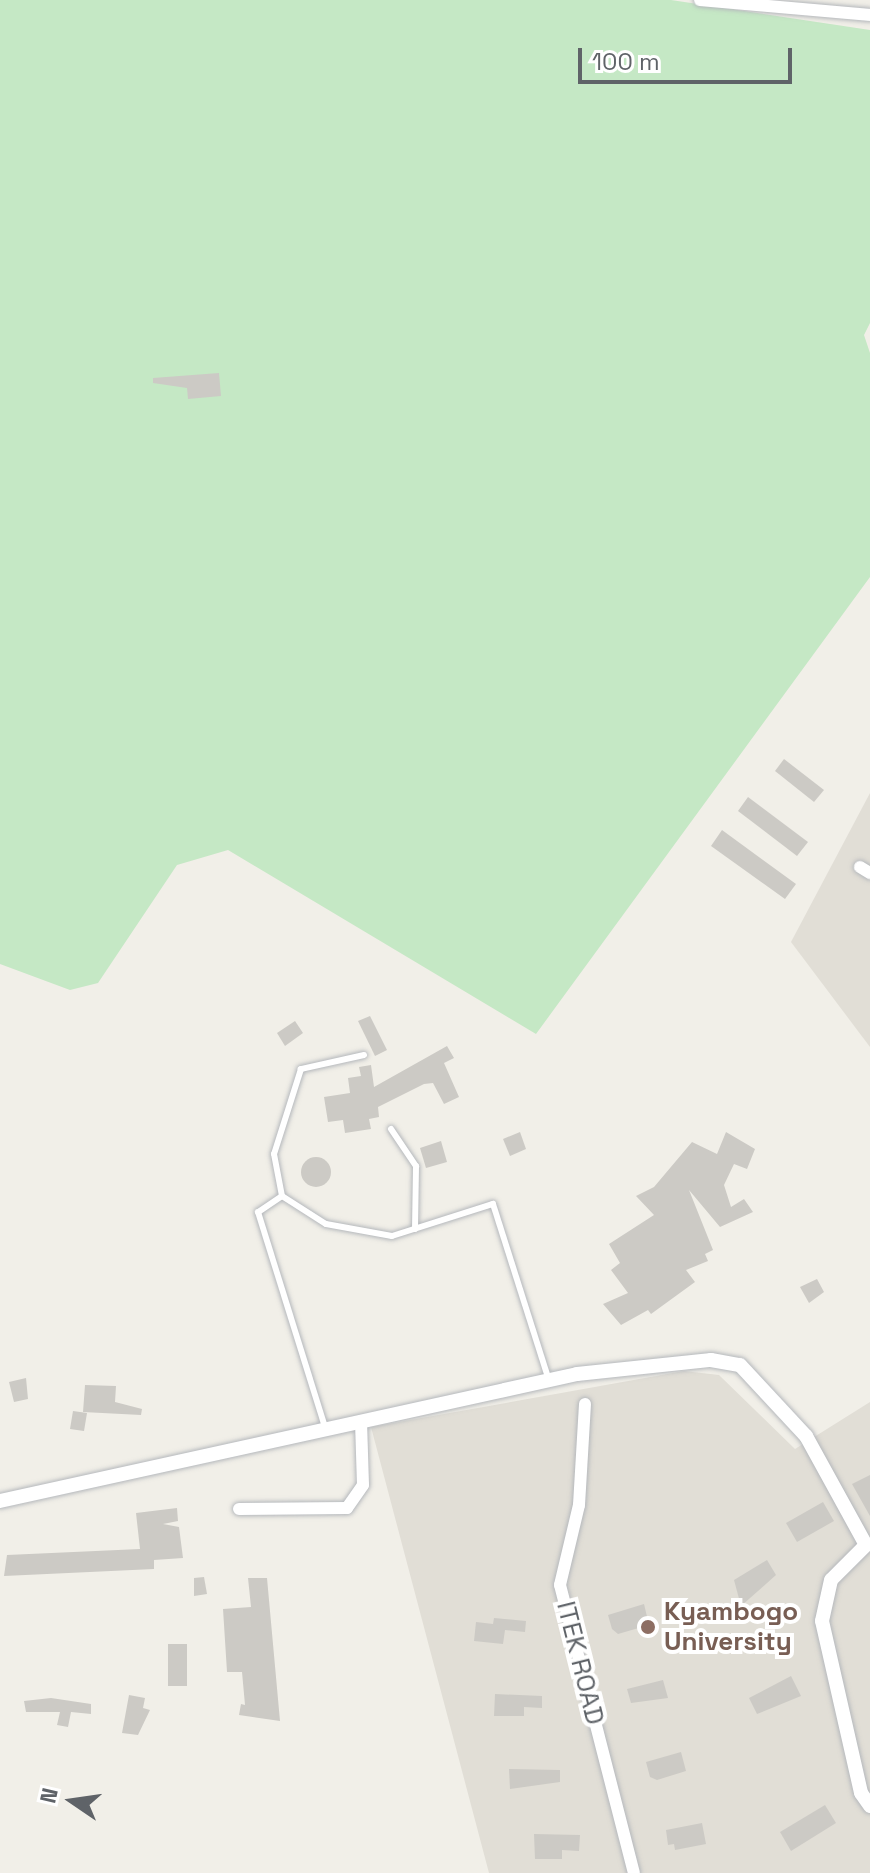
<!DOCTYPE html>
<html>
<head>
<meta charset="utf-8">
<style>
	body { margin:0 }
	#map { position:relative; width:870px; height:1873px; overflow:hidden; background:#f1efe8; font-family:"Space Grotesk",sans-serif }
	div>[style] { position:absolute }
	.education>* { inset:0; background:#e1ded6 }
	.green>* { inset:0; background:#c5e8c5 }
	.building>* { inset:0; background:#cccac5 }
	.round { border-radius:50% }
	.roads { filter:drop-shadow(0 0 2px #b5b8bc) drop-shadow(0 0 2px #b5b8bc) }
	.service>* { height:6px; margin:-3px; padding:0 3px; transform-origin:3px; border-radius:3px; background:#fff }
	.minor>* { height:12px; margin:-6px; padding:0 6px; transform-origin:6px; border-radius:6px; background:#fff }
	.tertiary>* { height:14px; margin:-7px; padding:0 7px; transform-origin:7px; border-radius:7px; background:#fff }
	.dots>* { width:22px; height:22px; translate:-50% -50%; box-sizing:border-box; border:4px solid #fff; border-radius:50% }
	span { translate:-50% -50%; white-space:nowrap; text-align:center; line-height:1.15; -webkit-text-stroke:8px #fff; paint-order:stroke }
	.education-label { font-size:26px; color:#785e54; font-weight:700 }
	.left { translate:0 -50%; text-align:left }
	.street-label { font-size:26px; color:#5f6368 }
	.north { position:absolute; left:32px; top:1761px; width:80px; height:80px; -webkit-text-stroke:6px #fff; paint-order:stroke; rotate:283deg; font-size:22px; font-weight:700; line-height:32px; text-align:center; color:#5f6368 }
	.north::after { content:''; display:block; margin:auto; width:28px; height:36px; background:#5f6368; clip-path:polygon(50% 0,100% 100%,50% 72%,0 100%) }
	.scale { position:absolute; left:578px; top:48px; width:214px; height:36px; box-sizing:border-box; border:4px solid #5f6368; border-top:0; padding-left:10px; font-size:24px; line-height:28px; white-space:nowrap; color:#5f6368; -webkit-text-stroke:6px #fff; paint-order:stroke }
</style>
</head>
<body>
<div id="map">
	<div class="education">
		<i style="clip-path:polygon(870px 793px,870px 1047px,791px 942px)"></i>
		<i style="clip-path:polygon(684px 1371px,719px 1375px,795px 1449px,870px 1402px,870px 1873px,489px 1873px,371px 1427px)"></i>
	</div>
	<div class="green">
		<i style="clip-path:polygon(0 0,671px 0,870px 30px,870px 323px,864px 335px,870px 353px,870px 577px,536px 1034px,228px 850px,177px 865px,98px 983px,70px 990px,0 964px)"></i>
	</div>
	<div class="building">
		<i style="clip-path:polygon(219px 373px,221px 396px,188px 399px,187px 388px,153px 383px,153px 378px)"></i>
		<i style="clip-path:polygon(784px 759px,824px 790px,814px 802px,775px 771px)"></i>
		<i style="clip-path:polygon(748px 797px,808px 842px,797px 856px,738px 811px)"></i>
		<i style="clip-path:polygon(722px 830px,796px 884px,785px 899px,711px 846px)"></i>
		<i style="clip-path:polygon(370px 1016px,387px 1050px,375px 1056px,358px 1021px)"></i>
		<i style="clip-path:polygon(295px 1021px,303px 1033px,285px 1046px,277px 1033px)"></i>
		<i style="clip-path:polygon(447px 1046px,454px 1058px,444px 1063px,459px 1097px,444px 1104px,433px 1083px,424px 1084px,378px 1107px,379px 1117px,369px 1119px,371px 1129px,345px 1133px,343px 1120px,328px 1122px,324px 1097px,350px 1093px,348px 1078px,361px 1076px,359px 1067px,371px 1065px,374px 1087px)"></i>
		<i style="clip-path:polygon(520px 1132px,526px 1149px,510px 1156px,503px 1139px)"></i>
		<i style="clip-path:polygon(726px 1132px,755px 1149px,747px 1169px,734px 1164px,724px 1185px,731px 1207px,744px 1199px,753px 1212px,720px 1227px,689px 1190px,713px 1250px,705px 1254px,708px 1261px,686px 1270px,695px 1282px,651px 1314px,648px 1310px,621px 1325px,603px 1304px,628px 1293px,611px 1270px,620px 1263px,609px 1244px,654px 1215px,636px 1196px,654px 1187px,692px 1142px,717px 1154px)"></i>
		<i style="clip-path:polygon(441px 1141px,447px 1162px,426px 1168px,420px 1148px)"></i>
		<i class="round" style="left:301px;top:1157px;width:30px;height:30px"></i>
		<i style="clip-path:polygon(817px 1279px,824px 1292px,809px 1303px,800px 1287px)"></i>
		<i style="clip-path:polygon(26px 1378px,28px 1399px,14px 1402px,9px 1382px)"></i>
		<i style="clip-path:polygon(85px 1385px,116px 1386px,115px 1402px,142px 1409px,141px 1415px,83px 1412px)"></i>
		<i style="clip-path:polygon(73px 1411px,87px 1413px,84px 1431px,70px 1429px)"></i>
		<i style="clip-path:polygon(870px 1475px,870px 1516px,852px 1484px)"></i>
		<i style="clip-path:polygon(823px 1502px,834px 1521px,797px 1542px,786px 1523px)"></i>
		<i style="clip-path:polygon(177px 1508px,178px 1521px,163px 1524px,179px 1527px,183px 1558px,154px 1560px,154px 1569px,4px 1576px,7px 1555px,140px 1549px,136px 1513px)"></i>
		<i style="clip-path:polygon(767px 1560px,776px 1575px,741px 1606px,734px 1580px)"></i>
		<i style="clip-path:polygon(204px 1577px,207px 1594px,194px 1596px,194px 1578px)"></i>
		<i style="clip-path:polygon(248px 1578px,267px 1578px,280px 1721px,239px 1715px,241px 1704px,245px 1705px,242px 1672px,227px 1672px,223px 1609px,251px 1607px)"></i>
		<i style="clip-path:polygon(644px 1604px,649px 1625px,618px 1634px,612px 1629px,608px 1615px)"></i>
		<i style="clip-path:polygon(494px 1618px,526px 1621px,525px 1632px,505px 1630px,503px 1644px,474px 1641px,476px 1622px,493px 1624px)"></i>
		<i style="clip-path:polygon(168px 1644px,187px 1644px,187px 1686px,168px 1686px)"></i>
		<i style="clip-path:polygon(791px 1676px,801px 1696px,757px 1714px,749px 1698px)"></i>
		<i style="clip-path:polygon(663px 1680px,668px 1698px,631px 1703px,627px 1689px)"></i>
		<i style="clip-path:polygon(495px 1694px,542px 1696px,542px 1708px,524px 1707px,524px 1716px,494px 1716px)"></i>
		<i style="clip-path:polygon(129px 1695px,145px 1698px,143px 1708px,150px 1710px,138px 1735px,122px 1733px)"></i>
		<i style="clip-path:polygon(51px 1698px,91px 1704px,91px 1714px,71px 1712px,68px 1727px,57px 1725px,60px 1712px,26px 1712px,24px 1701px)"></i>
		<i style="clip-path:polygon(681px 1752px,686px 1771px,657px 1780px,650px 1777px,646px 1762px)"></i>
		<i style="clip-path:polygon(509px 1769px,560px 1770px,560px 1782px,510px 1789px)"></i>
		<i style="clip-path:polygon(825px 1805px,836px 1823px,791px 1851px,780px 1832px)"></i>
		<i style="clip-path:polygon(702px 1823px,706px 1844px,675px 1850px,674px 1844px,668px 1845px,666px 1830px)"></i>
		<i style="clip-path:polygon(534px 1834px,580px 1835px,579px 1851px,562px 1850px,562px 1859px,535px 1859px)"></i>
	</div>
	<div class="roads">
		<div class="service">
			<i style="left:364px;top:1055px;width:65px;rotate:167.5deg"></i>
			<i style="left:301px;top:1069px;width:89px;rotate:107.6deg"></i>
			<i style="left:274px;top:1154px;width:43px;rotate:79.2deg"></i>
			<i style="left:282px;top:1196px;width:52px;rotate:32.5deg"></i>
			<i style="left:326px;top:1224px;width:67px;rotate:10.3deg"></i>
			<i style="left:392px;top:1236px;width:106px;rotate:-17.6deg"></i>
			<i style="left:493px;top:1204px;width:186px;rotate:72.4deg"></i>
			<i style="left:391px;top:1129px;width:45px;rotate:56deg"></i>
			<i style="left:416px;top:1166px;width:63px;rotate:90.9deg"></i>
			<i style="left:282px;top:1196px;width:29px;rotate:146deg"></i>
			<i style="left:258px;top:1212px;width:225px;rotate:72.7deg"></i>
		</div>
		<div class="minor">
			<i style="left:700px;top:0;width:171px;rotate:5deg"></i>
			<i style="left:860px;top:867px;width:12px;rotate:31deg"></i>
			<i style="left:585px;top:1404px;width:101px;rotate:93.4deg"></i>
			<i style="left:579px;top:1505px;width:82px;rotate:103.4deg"></i>
			<i style="left:560px;top:1585px;width:297px;rotate:75.6deg"></i>
			<i style="left:239px;top:1509px;width:108px;rotate:-0.5deg"></i>
			<i style="left:347px;top:1508px;width:28px;rotate:-55deg"></i>
			<i style="left:363px;top:1485px;width:64px;rotate:-91.8deg"></i>
		</div>
		<div class="tertiary">
			<i style="left:0;top:1501px;width:591px;rotate:-12.41deg"></i>
			<i style="left:577px;top:1374px;width:135px;rotate:-6deg"></i>
			<i style="left:711px;top:1360px;width:29px;rotate:10deg"></i>
			<i style="left:740px;top:1365px;width:97px;rotate:47.1deg"></i>
			<i style="left:806px;top:1436px;width:124px;rotate:61.2deg"></i>
			<i style="left:866px;top:1545px;width:49px;rotate:135deg"></i>
			<i style="left:831px;top:1580px;width:42px;rotate:102.4deg"></i>
			<i style="left:822px;top:1621px;width:176px;rotate:77.2deg"></i>
			<i style="left:861px;top:1793px;width:16px;rotate:55deg"></i>
		</div>
	</div>
	<div class="dots">
		<i style="left:648px;top:1627px;background:#8d6e63"></i>
	</div>
	<div class="education-label">
		<span class="left" style="left:664px;top:1627px">Kyambogo<br>University</span>
	</div>
	<div class="street-label">
		<span style="left:580px;top:1663px;rotate:76deg">ITEK ROAD</span>
	</div>
	<div class="north">N</div>
	<div class="scale">100 m</div>
</div>
</body>
</html>
